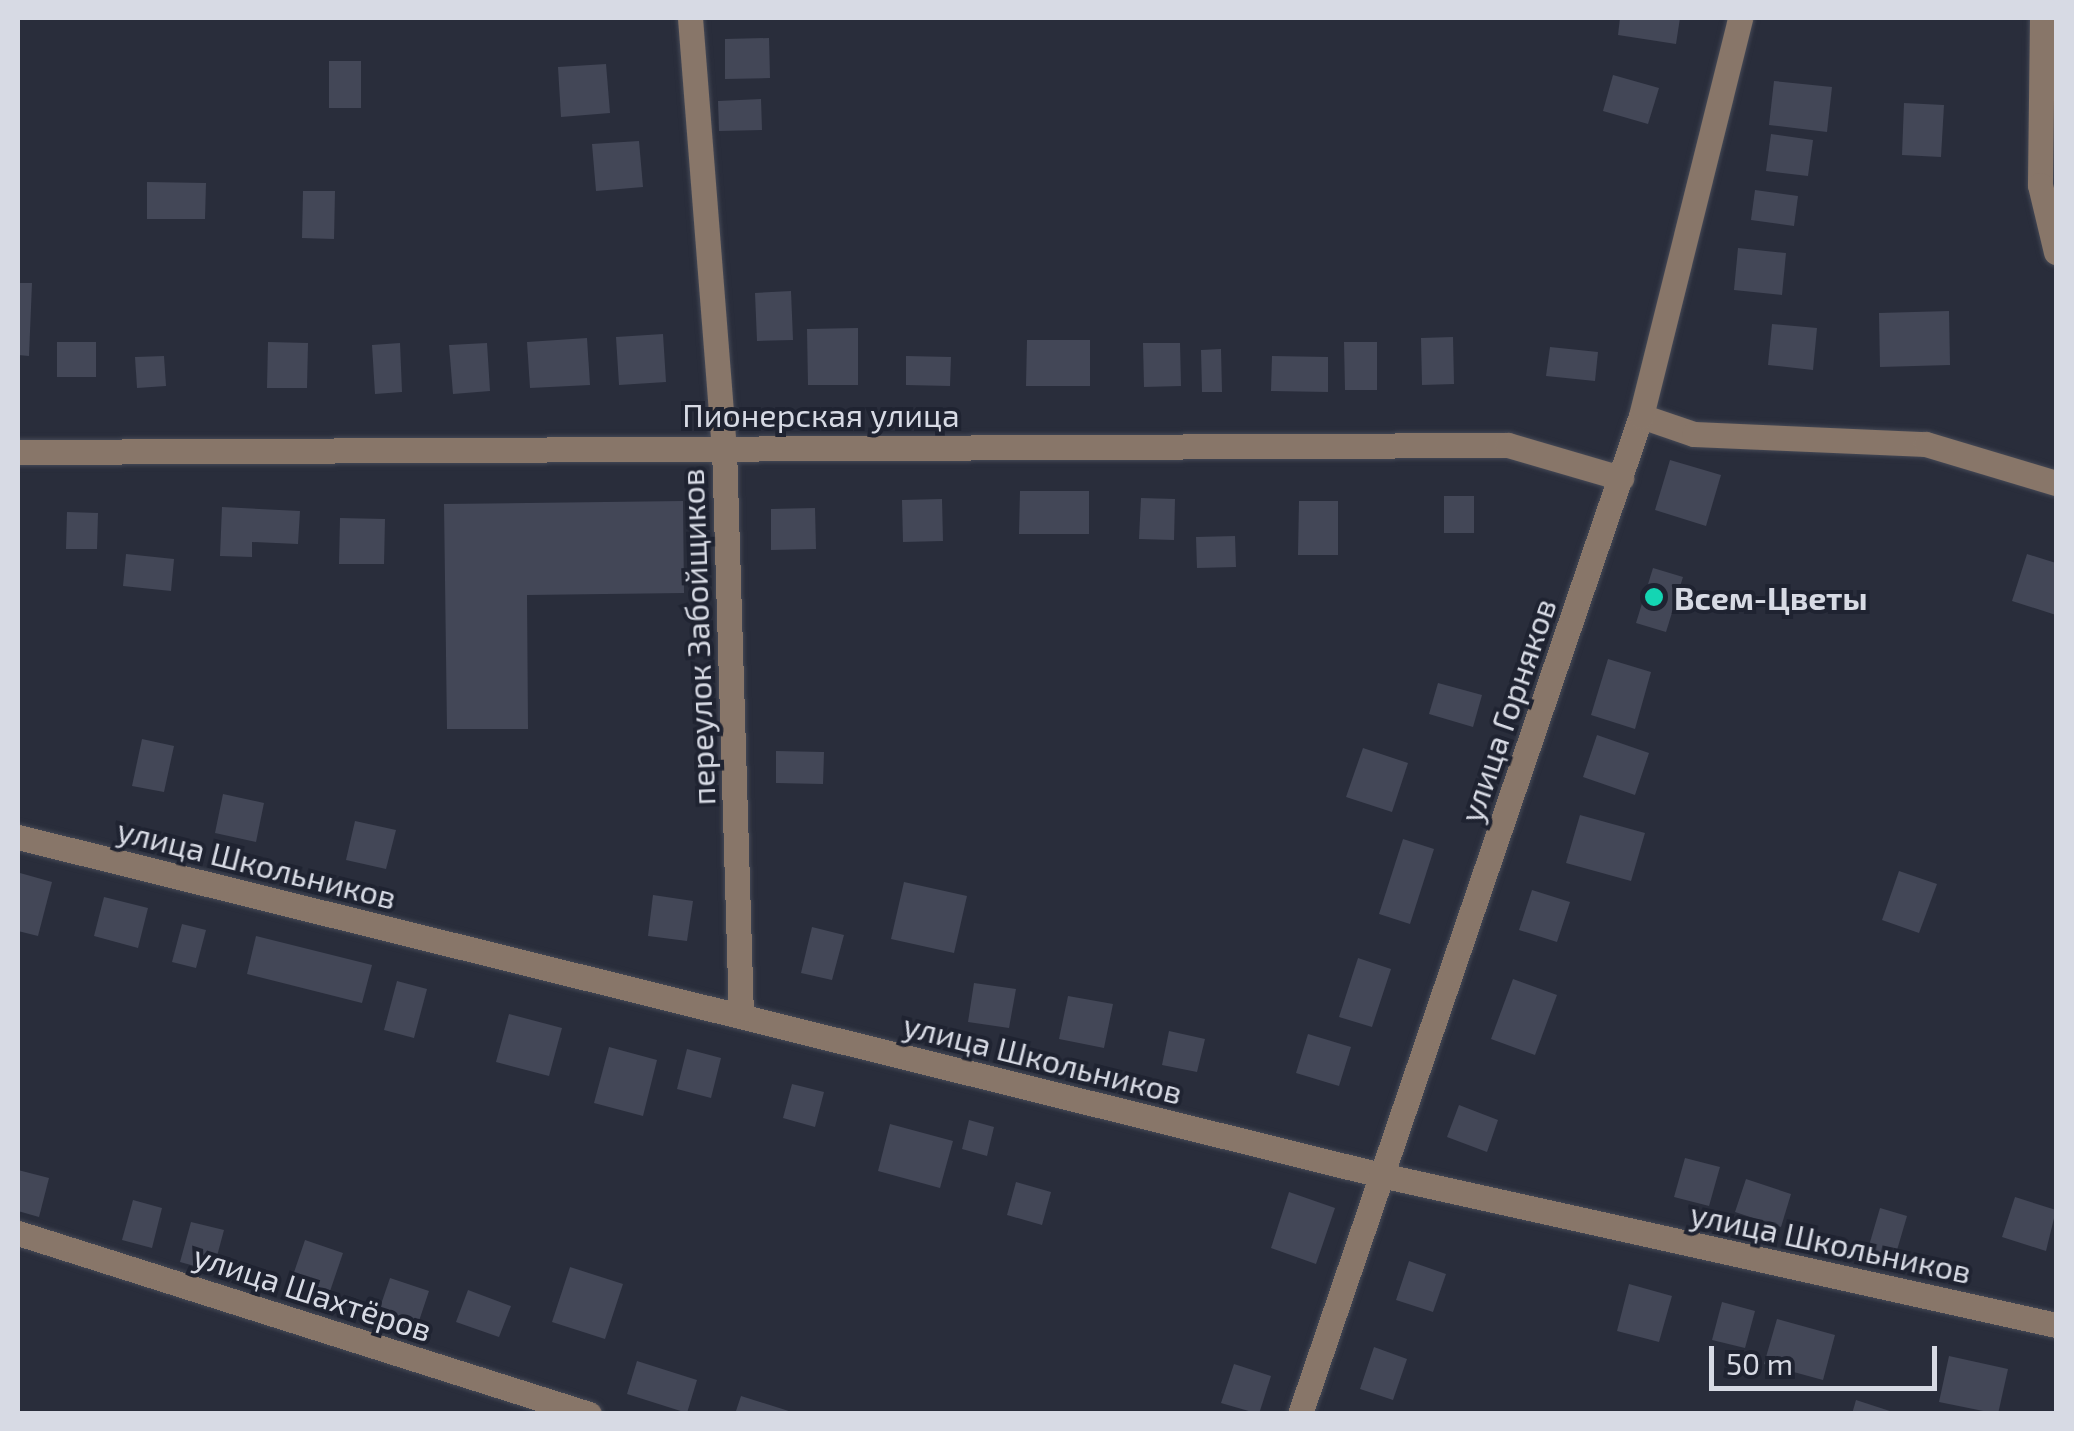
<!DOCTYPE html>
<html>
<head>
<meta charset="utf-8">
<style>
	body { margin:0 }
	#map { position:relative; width:2074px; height:1431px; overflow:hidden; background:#292d3b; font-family:"Exo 2",sans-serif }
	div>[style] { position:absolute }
	.building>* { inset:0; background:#434757 }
	.roads { filter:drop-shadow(0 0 2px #454956) drop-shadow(0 0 2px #454956) }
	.minor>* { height:25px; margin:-12.5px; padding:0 12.5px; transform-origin:12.5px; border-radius:12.5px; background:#887669 }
	.dots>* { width:28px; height:28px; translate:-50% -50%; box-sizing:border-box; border:5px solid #1f2331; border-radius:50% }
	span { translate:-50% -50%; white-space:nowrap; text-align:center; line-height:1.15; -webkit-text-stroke:8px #1f2331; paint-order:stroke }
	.street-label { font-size:32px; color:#d7dae4 }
	.poi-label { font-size:32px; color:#d7dae4; font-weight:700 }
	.left { translate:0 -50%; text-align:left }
	.frame { position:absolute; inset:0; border:20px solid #d7dae4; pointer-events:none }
	.scale { position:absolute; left:1709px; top:1346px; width:228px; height:45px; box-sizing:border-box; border:5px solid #d7dae4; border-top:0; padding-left:12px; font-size:30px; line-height:35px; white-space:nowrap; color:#d7dae4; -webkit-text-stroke:8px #1f2331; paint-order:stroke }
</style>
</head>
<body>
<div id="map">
	<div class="building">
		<i style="clip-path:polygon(1620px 18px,1680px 18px,1676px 44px,1618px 35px)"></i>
		<i style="clip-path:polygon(769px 38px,770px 78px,725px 79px,725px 39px)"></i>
		<i style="clip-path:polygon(329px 61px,361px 61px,361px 108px,329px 108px)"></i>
		<i style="clip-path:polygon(606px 64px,610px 113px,561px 117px,558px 67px)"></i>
		<i style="clip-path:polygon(1613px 75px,1659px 88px,1648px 124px,1603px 111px)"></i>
		<i style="clip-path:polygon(1774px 81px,1832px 87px,1827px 132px,1769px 125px)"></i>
		<i style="clip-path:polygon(761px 99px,762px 130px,719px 131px,718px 101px)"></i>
		<i style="clip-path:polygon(1904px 103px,1944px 105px,1941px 157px,1902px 155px)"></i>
		<i style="clip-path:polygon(1771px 134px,1813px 140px,1808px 176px,1766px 171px)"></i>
		<i style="clip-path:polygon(639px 141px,643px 187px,596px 191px,592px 144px)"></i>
		<i style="clip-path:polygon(147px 182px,206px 183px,205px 219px,147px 219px)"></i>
		<i style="clip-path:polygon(1755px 190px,1798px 196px,1794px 226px,1751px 220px)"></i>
		<i style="clip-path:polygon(303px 191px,335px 191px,334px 239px,302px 238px)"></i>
		<i style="clip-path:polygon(1738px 248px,1786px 253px,1782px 295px,1734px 290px)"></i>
		<i style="clip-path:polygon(18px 283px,32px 283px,29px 356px,18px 355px)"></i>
		<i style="clip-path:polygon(791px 291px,793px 340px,757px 341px,755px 293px)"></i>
		<i style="clip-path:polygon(1949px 311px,1950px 365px,1880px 367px,1879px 313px)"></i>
		<i style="clip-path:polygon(1772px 324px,1817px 328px,1813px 370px,1768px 365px)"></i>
		<i style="clip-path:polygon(858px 328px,858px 385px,808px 385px,807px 329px)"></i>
		<i style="clip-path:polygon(663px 334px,666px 382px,619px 385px,616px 337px)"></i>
		<i style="clip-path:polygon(1453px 337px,1454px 384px,1422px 385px,1421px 338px)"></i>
		<i style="clip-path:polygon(587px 338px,590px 385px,530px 388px,527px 342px)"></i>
		<i style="clip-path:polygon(1027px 340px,1090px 340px,1090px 386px,1026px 386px)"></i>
		<i style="clip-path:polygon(57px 342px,96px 342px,96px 377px,57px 377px)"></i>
		<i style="clip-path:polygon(268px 342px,308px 343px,307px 388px,267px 388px)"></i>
		<i style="clip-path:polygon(1344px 342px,1377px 342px,1377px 390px,1345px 390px)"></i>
		<i style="clip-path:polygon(400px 343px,402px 392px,375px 394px,372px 345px)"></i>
		<i style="clip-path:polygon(487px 343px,490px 391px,453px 394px,449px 345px)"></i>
		<i style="clip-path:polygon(1143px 343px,1180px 343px,1181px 386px,1144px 387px)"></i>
		<i style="clip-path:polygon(1550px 347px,1598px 352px,1595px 381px,1546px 376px)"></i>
		<i style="clip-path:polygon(1221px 349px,1222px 392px,1202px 392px,1201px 350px)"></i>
		<i style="clip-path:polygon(164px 356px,166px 386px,137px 388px,135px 357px)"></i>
		<i style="clip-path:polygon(906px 356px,951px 357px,950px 386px,906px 385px)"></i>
		<i style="clip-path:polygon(1272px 356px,1328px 357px,1328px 392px,1271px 391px)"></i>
		<i style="clip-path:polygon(1670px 460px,1721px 475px,1706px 526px,1655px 510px)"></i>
		<i style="clip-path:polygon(1020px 491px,1089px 491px,1089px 534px,1019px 534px)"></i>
		<i style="clip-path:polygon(1444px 496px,1474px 496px,1474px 533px,1444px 533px)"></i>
		<i style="clip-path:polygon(1141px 498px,1175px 499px,1174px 540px,1139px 539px)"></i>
		<i style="clip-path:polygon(942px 499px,943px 541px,903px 542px,902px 500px)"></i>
		<i style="clip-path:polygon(683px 501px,684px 593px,527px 595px,528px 729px,447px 729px,444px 504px)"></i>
		<i style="clip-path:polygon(1299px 501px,1338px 501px,1338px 555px,1298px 555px)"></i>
		<i style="clip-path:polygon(222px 507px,300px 511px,298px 544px,252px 542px,252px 557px,220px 556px)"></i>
		<i style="clip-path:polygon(815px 508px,816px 549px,771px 550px,771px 509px)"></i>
		<i style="clip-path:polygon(67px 512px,98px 513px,97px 549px,66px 549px)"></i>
		<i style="clip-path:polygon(340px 518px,385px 519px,384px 564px,339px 564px)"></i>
		<i style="clip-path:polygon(1235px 536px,1236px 567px,1197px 568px,1196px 537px)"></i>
		<i style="clip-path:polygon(126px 554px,174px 559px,171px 591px,123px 586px)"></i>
		<i style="clip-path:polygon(2027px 554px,2056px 563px,2056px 615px,2012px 601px)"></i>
		<i style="clip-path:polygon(1653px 568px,1683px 577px,1666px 632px,1636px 623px)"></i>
		<i style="clip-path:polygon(1608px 659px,1651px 672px,1635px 729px,1591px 715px)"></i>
		<i style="clip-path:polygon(1438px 683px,1482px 695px,1473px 727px,1429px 714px)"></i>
		<i style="clip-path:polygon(1597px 735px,1649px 753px,1635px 795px,1583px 777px)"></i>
		<i style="clip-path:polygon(142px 739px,174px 746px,164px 792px,132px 786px)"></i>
		<i style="clip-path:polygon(1363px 748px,1408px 763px,1392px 812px,1346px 797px)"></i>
		<i style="clip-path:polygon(776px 751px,824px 752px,823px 784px,776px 783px)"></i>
		<i style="clip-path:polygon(223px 794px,264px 803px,256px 842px,215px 833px)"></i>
		<i style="clip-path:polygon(1580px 815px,1645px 833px,1631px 881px,1566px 863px)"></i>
		<i style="clip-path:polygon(355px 821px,396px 830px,386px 869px,346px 860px)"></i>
		<i style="clip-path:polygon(1403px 839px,1434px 849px,1410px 924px,1379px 914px)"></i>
		<i style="clip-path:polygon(1899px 871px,1937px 884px,1919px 933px,1882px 920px)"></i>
		<i style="clip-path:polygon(20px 873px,52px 882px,38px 936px,18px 931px)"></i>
		<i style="clip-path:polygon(904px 882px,967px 896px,954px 953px,891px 939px)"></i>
		<i style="clip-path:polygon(1532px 890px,1570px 902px,1557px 942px,1519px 930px)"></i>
		<i style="clip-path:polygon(653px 895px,693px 901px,687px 941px,648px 936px)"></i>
		<i style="clip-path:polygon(104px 897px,148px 908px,138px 948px,94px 936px)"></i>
		<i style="clip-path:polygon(182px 924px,206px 930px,196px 968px,172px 962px)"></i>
		<i style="clip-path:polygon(812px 927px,844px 935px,832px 980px,801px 973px)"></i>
		<i style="clip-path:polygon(256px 936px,372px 965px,362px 1003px,247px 974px)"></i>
		<i style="clip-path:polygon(1358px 958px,1391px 969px,1372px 1027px,1339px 1017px)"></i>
		<i style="clip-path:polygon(1513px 979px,1557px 995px,1535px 1055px,1491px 1039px)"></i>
		<i style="clip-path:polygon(397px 981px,427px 989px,414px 1038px,384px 1030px)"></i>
		<i style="clip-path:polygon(974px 983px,1016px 989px,1009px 1028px,968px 1022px)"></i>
		<i style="clip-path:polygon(1068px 996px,1113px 1004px,1104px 1048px,1059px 1039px)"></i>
		<i style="clip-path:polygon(509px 1014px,562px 1028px,549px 1076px,496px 1062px)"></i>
		<i style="clip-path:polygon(1169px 1031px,1205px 1039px,1197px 1072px,1162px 1065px)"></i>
		<i style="clip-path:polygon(1308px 1034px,1351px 1047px,1339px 1086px,1296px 1073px)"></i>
		<i style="clip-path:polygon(609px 1047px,657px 1060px,643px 1116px,594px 1103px)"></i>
		<i style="clip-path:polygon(687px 1049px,721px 1058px,711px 1098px,677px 1089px)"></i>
		<i style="clip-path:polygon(792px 1084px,824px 1092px,815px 1127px,783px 1118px)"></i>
		<i style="clip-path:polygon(1459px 1105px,1498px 1120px,1487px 1152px,1447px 1137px)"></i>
		<i style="clip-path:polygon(969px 1120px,994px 1127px,987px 1156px,962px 1149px)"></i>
		<i style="clip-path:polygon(890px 1124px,953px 1141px,940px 1188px,878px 1171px)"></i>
		<i style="clip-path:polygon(1685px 1158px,1720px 1167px,1709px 1206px,1674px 1197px)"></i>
		<i style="clip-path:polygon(18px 1170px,49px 1178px,39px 1217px,18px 1211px)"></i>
		<i style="clip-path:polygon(1746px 1179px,1791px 1194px,1781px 1227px,1735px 1212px)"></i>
		<i style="clip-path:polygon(1016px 1182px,1051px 1192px,1042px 1225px,1007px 1215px)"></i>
		<i style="clip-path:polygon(1289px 1192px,1335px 1208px,1316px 1264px,1271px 1248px)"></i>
		<i style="clip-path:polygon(2015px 1197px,2056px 1210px,2046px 1251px,2002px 1237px)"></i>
		<i style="clip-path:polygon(133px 1200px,162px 1208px,152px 1248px,122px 1240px)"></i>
		<i style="clip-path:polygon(1880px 1208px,1907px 1216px,1895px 1257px,1868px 1249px)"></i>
		<i style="clip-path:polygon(191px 1222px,224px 1230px,213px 1271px,180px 1262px)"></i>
		<i style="clip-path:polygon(305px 1240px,343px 1253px,326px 1303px,288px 1290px)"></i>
		<i style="clip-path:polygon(1409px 1261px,1446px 1274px,1433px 1312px,1396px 1300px)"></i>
		<i style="clip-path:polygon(570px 1267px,623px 1284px,605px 1339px,552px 1322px)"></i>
		<i style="clip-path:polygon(390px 1278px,429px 1291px,416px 1330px,377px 1316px)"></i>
		<i style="clip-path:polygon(1629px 1284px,1672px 1296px,1659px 1342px,1617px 1331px)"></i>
		<i style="clip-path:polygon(468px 1290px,511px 1306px,499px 1337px,456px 1322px)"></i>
		<i style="clip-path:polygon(1722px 1302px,1755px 1311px,1745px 1348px,1712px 1340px)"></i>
		<i style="clip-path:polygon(1777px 1319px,1835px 1335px,1823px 1380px,1764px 1364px)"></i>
		<i style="clip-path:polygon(1374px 1347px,1407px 1359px,1393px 1400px,1360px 1389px)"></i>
		<i style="clip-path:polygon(1949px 1356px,2008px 1369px,1998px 1414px,1939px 1402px)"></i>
		<i style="clip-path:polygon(637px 1361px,697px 1380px,687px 1413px,627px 1394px)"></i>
		<i style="clip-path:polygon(1234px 1364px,1271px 1376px,1259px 1414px,1221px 1403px)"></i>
		<i style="clip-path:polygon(741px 1396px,795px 1413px,795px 1414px,735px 1414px)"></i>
		<i style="clip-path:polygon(1856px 1400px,1896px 1413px,1896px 1414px,1852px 1414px)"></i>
	</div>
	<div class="roads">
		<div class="minor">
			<i style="left:690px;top:18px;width:430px;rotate:85.5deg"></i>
			<i style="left:724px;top:447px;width:569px;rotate:88.29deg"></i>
			<i style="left:2042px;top:18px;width:167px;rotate:90.7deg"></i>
			<i style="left:2040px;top:185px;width:69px;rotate:76.6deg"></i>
			<i style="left:1641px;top:416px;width:56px;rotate:18.8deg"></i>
			<i style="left:1694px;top:434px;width:232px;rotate:2.5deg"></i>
			<i style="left:1926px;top:444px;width:136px;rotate:16.7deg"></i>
			<i style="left:18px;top:452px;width:1490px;rotate:-0.27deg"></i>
			<i style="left:1508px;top:445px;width:118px;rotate:16.3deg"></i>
			<i style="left:18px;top:837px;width:1404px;rotate:13.93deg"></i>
			<i style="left:1381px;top:1175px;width:691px;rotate:12.53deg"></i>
			<i style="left:18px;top:1233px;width:599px;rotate:17.59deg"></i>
			<i style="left:1300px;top:1414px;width:1055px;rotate:-71.14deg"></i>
			<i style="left:1641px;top:416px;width:410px;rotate:-76deg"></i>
		</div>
	</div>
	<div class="dots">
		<i style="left:1654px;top:597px;background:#14d5b3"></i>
	</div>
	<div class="street-label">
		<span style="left:821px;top:414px">Пионерская улица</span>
		<span style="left:697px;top:637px;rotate:-92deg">переулок Забойщиков</span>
		<span style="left:1507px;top:710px;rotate:-71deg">улица Горняков</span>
		<span style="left:257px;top:863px;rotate:14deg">улица Школьников</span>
		<span style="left:1043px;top:1058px;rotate:14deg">улица Школьников</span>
		<span style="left:1831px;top:1242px;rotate:12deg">улица Школьников</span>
		<span style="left:313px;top:1292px;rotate:18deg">улица Шахтёров</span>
	</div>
	<div class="poi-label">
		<span class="left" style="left:1674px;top:597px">Всем-Цветы</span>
	</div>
	<div class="frame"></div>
	<div class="scale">50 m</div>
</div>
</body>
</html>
